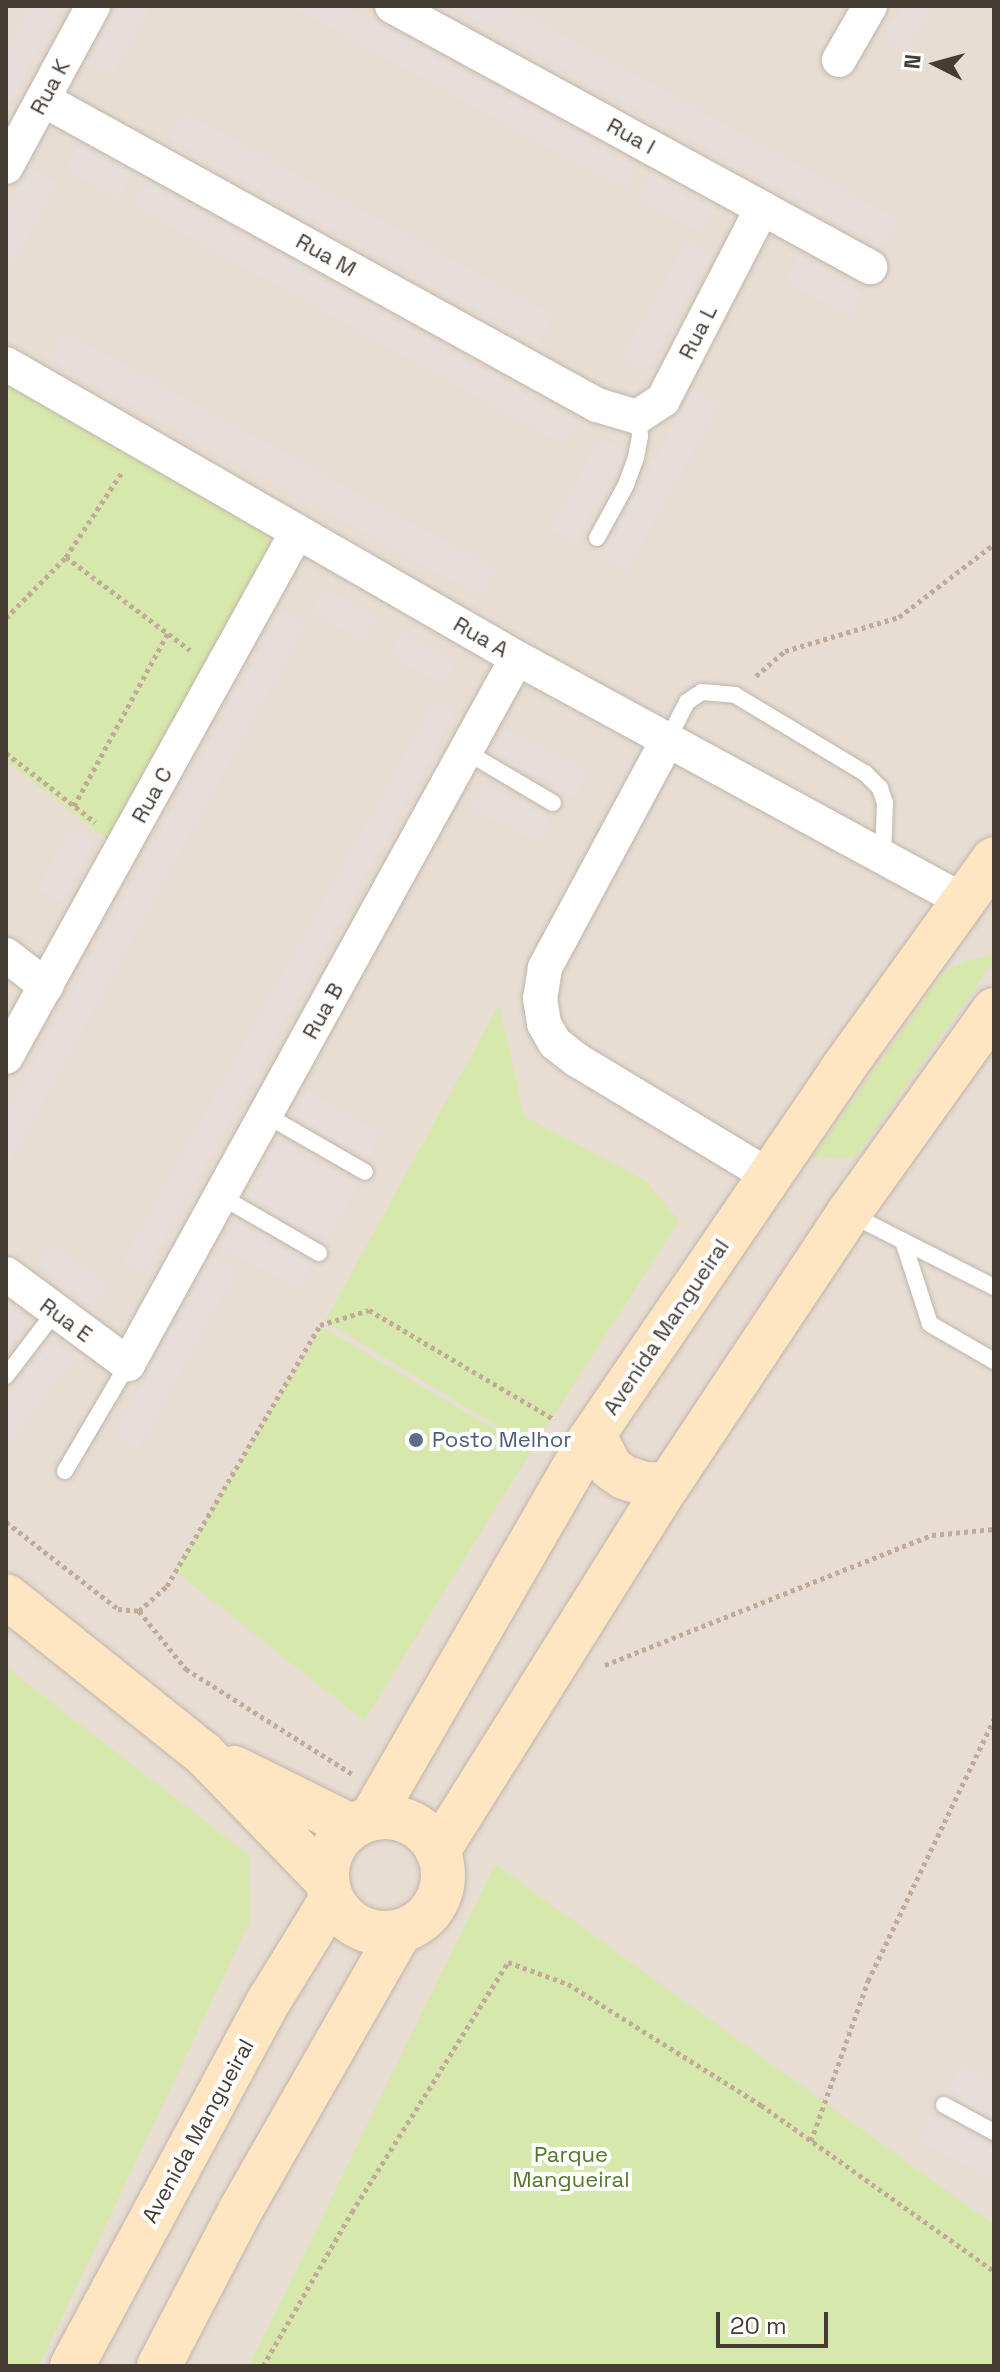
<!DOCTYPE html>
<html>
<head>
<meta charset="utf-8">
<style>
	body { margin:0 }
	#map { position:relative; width:1000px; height:2372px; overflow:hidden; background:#f3ece5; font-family:"Space Grotesk",sans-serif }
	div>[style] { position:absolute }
	.residential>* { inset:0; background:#e7ddd3 }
	.industrial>* { inset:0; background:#e5deda }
	.green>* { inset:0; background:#d7e8ac }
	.path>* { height:5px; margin-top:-2.5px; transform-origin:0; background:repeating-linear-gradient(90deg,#c1ab98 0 4px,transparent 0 8px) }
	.roads { filter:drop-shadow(0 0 2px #c1b5aa) drop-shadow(0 0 2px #c1b5aa) }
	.lane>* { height:16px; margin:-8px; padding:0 8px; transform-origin:8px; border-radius:8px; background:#fff }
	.street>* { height:34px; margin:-17px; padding:0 17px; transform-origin:17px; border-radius:17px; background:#fff }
	.secondary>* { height:44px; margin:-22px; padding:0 22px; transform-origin:22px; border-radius:22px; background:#ffe6c2 }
	.secondary>.ring { margin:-22px; padding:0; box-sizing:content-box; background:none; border:44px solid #ffe6c2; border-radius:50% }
	.dots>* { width:22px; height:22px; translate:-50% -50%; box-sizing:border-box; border:4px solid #fff; border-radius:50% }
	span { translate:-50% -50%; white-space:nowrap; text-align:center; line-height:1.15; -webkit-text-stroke:8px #fff; paint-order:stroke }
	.street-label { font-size:22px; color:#453c34 }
	.service-label { font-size:22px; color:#4e5e75 }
	.left { translate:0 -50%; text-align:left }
	.park-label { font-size:22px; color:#537826 }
	.frame { position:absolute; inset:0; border:8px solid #453c34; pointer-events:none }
	.north { position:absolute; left:896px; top:24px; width:80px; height:80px; -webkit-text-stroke:6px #fff; paint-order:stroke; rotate:276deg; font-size:22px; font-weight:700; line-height:32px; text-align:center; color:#453c34 }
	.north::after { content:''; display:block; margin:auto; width:28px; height:36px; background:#453c34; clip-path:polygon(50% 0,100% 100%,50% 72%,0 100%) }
	.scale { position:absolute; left:716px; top:2312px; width:112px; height:36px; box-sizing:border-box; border:4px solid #453c34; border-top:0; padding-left:10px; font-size:24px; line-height:28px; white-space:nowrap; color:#453c34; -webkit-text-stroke:6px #fff; paint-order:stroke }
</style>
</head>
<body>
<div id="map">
	<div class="residential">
		<i style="clip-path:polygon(6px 6px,994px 6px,994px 2366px,6px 2366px)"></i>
	</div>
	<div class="industrial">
		<i style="clip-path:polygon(30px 6px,63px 6px,6px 108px,6px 49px)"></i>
		<i style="clip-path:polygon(119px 6px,151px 6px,112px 77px,88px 63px)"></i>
		<i style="clip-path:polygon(291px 6px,345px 6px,637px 168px,624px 190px)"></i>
		<i style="clip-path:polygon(449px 6px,511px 6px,899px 220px,884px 247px)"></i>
		<i style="clip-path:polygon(903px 6px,933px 6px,907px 51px,885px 38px)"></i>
		<i style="clip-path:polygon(184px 112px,554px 315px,538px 344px,169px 140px)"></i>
		<i style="clip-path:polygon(78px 146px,131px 176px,118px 200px,65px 169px)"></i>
		<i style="clip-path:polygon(29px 168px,58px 183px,6px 278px,6px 210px)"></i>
		<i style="clip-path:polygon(648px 174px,713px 209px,701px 233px,636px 198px)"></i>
		<i style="clip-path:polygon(146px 182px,578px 423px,565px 446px,133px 206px)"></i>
		<i style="clip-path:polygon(687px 240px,712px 254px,645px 372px,621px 358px)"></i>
		<i style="clip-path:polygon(798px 256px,863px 292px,849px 317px,784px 281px)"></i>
		<i style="clip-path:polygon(63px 331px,496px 569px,481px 597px,48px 360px)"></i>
		<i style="clip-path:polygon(694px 389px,720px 404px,627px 571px,601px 557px)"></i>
		<i style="clip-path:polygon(600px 437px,626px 451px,576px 543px,550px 529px)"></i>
		<i style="clip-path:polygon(325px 587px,377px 618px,363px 642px,311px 611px)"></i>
		<i style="clip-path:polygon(282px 610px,306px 624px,6px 1169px,6px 1111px)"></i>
		<i style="clip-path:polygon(403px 631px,456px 662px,443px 686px,389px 655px)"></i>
		<i style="clip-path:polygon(435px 699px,456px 711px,144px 1273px,122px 1262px)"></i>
		<i style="clip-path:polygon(505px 728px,588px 771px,574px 798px,492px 752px)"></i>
		<i style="clip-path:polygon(484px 783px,551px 819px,538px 843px,471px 808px)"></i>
		<i style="clip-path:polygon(70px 827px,95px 841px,61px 903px,37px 889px)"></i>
		<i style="clip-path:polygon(307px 1090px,381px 1134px,368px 1157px,293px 1117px)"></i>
		<i style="clip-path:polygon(278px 1142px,358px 1186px,327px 1240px,248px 1196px)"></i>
		<i style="clip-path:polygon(234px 1223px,312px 1266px,299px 1290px,220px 1247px)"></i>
		<i style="clip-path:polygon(53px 1242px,110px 1287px,93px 1308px,36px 1263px)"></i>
		<i style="clip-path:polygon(213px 1257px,237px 1271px,138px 1449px,113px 1435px)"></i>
		<i style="clip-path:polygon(6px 1304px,28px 1321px,6px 1350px)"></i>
		<i style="clip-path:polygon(52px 1340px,75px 1358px,11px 1441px,6px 1437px,6px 1400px)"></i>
		<i style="clip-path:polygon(962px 2064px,994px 2082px,994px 2117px,947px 2091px)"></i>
		<i style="clip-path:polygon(934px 2114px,994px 2147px,994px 2181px,920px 2141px)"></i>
	</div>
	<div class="green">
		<i style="clip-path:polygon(6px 381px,264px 522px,273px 551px,111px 842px,6px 761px)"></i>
		<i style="clip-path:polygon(994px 955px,994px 961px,855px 1158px,813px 1157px,944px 972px,966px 960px)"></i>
		<i style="clip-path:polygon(499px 1005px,524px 1116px,646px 1181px,679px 1221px,533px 1448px,325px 1321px)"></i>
		<i style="clip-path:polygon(322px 1327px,531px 1451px,364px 1721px,175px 1571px)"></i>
		<i style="clip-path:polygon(6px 1667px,249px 1855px,250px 1921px,39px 2366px,6px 2366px)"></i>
		<i style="clip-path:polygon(495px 1864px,994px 2225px,994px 2366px,249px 2366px)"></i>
	</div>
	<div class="path">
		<i style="left:66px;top:557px;width:155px;rotate:36.9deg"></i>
		<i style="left:6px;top:618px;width:86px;rotate:-45.5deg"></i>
		<i style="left:66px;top:557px;width:102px;rotate:-56.6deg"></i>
		<i style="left:756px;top:676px;width:38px;rotate:-41deg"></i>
		<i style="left:785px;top:651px;width:119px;rotate:-16.6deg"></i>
		<i style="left:899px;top:617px;width:120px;rotate:-37.5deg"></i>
		<i style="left:6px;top:753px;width:113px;rotate:37.8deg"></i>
		<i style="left:74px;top:806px;width:197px;rotate:-61.5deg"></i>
		<i style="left:6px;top:1522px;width:142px;rotate:37.8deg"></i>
		<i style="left:118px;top:1609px;width:21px;rotate:5deg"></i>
		<i style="left:139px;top:1611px;width:38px;rotate:-42deg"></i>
		<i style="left:167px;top:1586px;width:303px;rotate:-59.6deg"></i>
		<i style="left:320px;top:1325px;width:51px;rotate:-17deg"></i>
		<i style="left:369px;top:1310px;width:216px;rotate:30.6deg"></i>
		<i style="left:139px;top:1611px;width:75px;rotate:51deg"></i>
		<i style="left:186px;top:1669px;width:196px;rotate:32.3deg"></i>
		<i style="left:605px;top:1665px;width:352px;rotate:-21.7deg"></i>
		<i style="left:932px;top:1535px;width:62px;rotate:-5.5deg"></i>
		<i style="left:811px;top:2141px;width:170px;rotate:-70.4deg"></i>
		<i style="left:868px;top:1981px;width:291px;rotate:-64.3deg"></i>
		<i style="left:263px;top:2366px;width:178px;rotate:-60deg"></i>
		<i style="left:352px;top:2212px;width:295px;rotate:-58deg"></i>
		<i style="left:508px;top:1962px;width:64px;rotate:20.1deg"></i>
		<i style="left:568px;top:1984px;width:228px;rotate:32.1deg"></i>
		<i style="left:761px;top:2105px;width:286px;rotate:35.5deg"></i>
	</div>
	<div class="roads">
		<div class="lane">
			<i style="left:597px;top:538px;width:60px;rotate:-61.3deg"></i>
			<i style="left:626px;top:485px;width:30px;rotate:-70deg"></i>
			<i style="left:636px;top:457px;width:21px;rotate:-79deg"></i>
			<i style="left:640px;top:436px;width:19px;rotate:-99deg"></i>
			<i style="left:667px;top:741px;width:44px;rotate:-62.9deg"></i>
			<i style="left:687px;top:702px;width:18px;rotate:-34deg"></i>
			<i style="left:702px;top:692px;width:33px;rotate:5deg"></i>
			<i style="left:735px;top:695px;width:152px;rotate:31deg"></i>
			<i style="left:865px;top:773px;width:21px;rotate:45deg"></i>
			<i style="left:880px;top:788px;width:16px;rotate:72deg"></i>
			<i style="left:885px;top:803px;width:52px;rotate:92.2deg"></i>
			<i style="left:465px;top:751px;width:102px;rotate:30.6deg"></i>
			<i style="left:266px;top:1115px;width:114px;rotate:29.9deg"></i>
			<i style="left:222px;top:1197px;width:112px;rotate:30deg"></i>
			<i style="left:850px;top:1214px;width:161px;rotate:26.9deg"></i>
			<i style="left:903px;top:1241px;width:87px;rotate:72deg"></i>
			<i style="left:930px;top:1324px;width:74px;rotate:30deg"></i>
			<i style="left:6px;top:1376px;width:81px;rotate:-52.6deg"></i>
			<i style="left:65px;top:1471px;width:124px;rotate:-59.5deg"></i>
			<i style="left:944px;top:2105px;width:57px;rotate:28.4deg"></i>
		</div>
		<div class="street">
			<i style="left:392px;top:6px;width:545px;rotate:28.64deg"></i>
			<i style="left:839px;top:60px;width:62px;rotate:-60.1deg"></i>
			<i style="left:44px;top:100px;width:632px;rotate:28.88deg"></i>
			<i style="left:597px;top:405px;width:42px;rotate:16.7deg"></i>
			<i style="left:637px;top:417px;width:31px;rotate:-33deg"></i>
			<i style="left:663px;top:400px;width:216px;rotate:-62.7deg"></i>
			<i style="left:6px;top:167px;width:183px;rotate:-61.6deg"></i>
			<i style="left:6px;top:364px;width:590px;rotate:29.91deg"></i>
			<i style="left:517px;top:658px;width:507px;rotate:28.54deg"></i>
			<i style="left:667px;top:741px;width:258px;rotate:118.3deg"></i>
			<i style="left:545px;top:968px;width:30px;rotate:99deg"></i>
			<i style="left:540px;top:998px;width:26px;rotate:81deg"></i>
			<i style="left:544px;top:1024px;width:22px;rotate:60deg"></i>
			<i style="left:555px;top:1043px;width:28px;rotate:38deg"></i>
			<i style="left:577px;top:1060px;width:224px;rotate:31.1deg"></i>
			<i style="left:6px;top:955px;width:51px;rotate:37.8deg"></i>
			<i style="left:6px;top:1057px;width:600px;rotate:-61deg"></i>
			<i style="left:6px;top:1274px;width:152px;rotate:36.4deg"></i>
			<i style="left:128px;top:1364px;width:806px;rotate:-61.15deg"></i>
		</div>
		<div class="secondary">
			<i style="left:594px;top:1435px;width:37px;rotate:63deg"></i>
			<i style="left:611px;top:1468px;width:16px;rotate:35deg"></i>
			<i style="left:624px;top:1477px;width:21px;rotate:19deg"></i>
			<i style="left:644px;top:1484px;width:24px;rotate:2deg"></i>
			<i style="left:6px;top:1596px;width:252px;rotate:38.6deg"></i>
			<i style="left:203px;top:1753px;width:177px;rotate:45.9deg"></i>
			<i style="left:234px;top:1768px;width:131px;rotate:26.4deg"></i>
			<i class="ring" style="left:327px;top:1817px;width:72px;height:72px"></i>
			<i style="left:372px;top:1817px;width:434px;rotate:-60deg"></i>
			<i style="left:589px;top:1441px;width:448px;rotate:-55.7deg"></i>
			<i style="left:841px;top:1071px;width:261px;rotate:-54.2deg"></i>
			<i style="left:438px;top:1851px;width:432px;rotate:-57.9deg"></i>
			<i style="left:668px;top:1485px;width:325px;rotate:-56.4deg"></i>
			<i style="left:848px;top:1214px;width:251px;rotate:-54.4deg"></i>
			<i style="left:72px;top:2366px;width:417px;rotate:-61.7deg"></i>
			<i style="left:270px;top:1999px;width:116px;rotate:-58.4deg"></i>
			<i style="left:159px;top:2366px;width:175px;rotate:-62.4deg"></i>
			<i style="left:240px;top:2211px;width:322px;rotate:-60.2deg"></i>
		</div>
	</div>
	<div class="dots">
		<i style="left:416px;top:1440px;background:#5c6f8a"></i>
	</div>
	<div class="street-label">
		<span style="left:50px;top:87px;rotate:-62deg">Rua K</span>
		<span style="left:631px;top:136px;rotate:29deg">Rua I</span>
		<span style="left:326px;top:255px;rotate:29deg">Rua M</span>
		<span style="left:698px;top:332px;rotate:-63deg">Rua L</span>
		<span style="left:481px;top:637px;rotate:30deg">Rua A</span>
		<span style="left:152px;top:795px;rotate:-61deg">Rua C</span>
		<span style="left:323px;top:1011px;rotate:-61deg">Rua B</span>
		<span style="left:66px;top:1320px;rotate:36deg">Rua E</span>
		<span style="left:666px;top:1327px;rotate:-56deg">Avenida Mangueiral</span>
		<span style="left:198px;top:2131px;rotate:-61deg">Avenida Mangueiral</span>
	</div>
	<div class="service-label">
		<span class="left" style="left:432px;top:1440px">Posto Melhor</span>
	</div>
	<div class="park-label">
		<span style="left:571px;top:2167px">Parque<br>Mangueiral</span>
	</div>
	<div class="frame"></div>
	<div class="north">N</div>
	<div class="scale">20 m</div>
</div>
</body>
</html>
